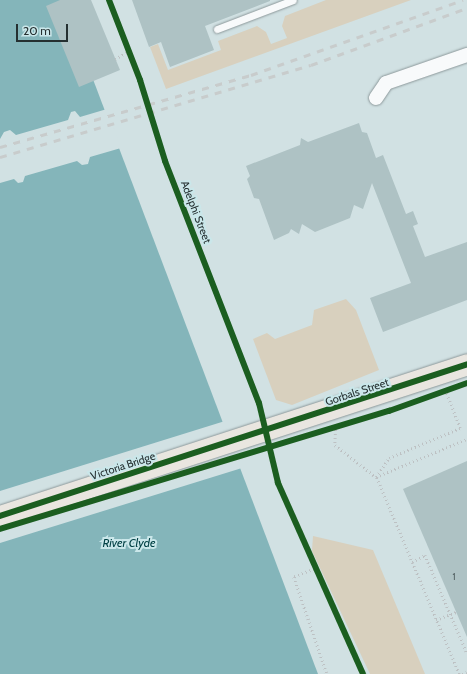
<!DOCTYPE html>
<html>
<head>
<meta charset="utf-8">
<style>
	body { margin:0 }
	#map { position:relative; width:467px; height:674px; overflow:hidden; background:#d1e1e3; font-family:Cabin,sans-serif }
	div>[style] { position:absolute }
	.green>* { inset:0; background:#d8d0be }
	.water>* { inset:0; background:#84b5ba }
	.pier>* { inset:0; background:#d1e1e3 }
	.building>* { inset:0; background:#aec2c4 }
	.path>* { height:2.5px; margin-top:-1.25px; transform-origin:0; background:repeating-linear-gradient(90deg,#bdc1c3 0 1px,transparent 0 4px) }
	.roads { filter:drop-shadow(0 0 1px #8c989a) drop-shadow(0 0 1px #8c989a) }
	.service>* { height:7px; margin:-3.5px; padding:0 3.5px; transform-origin:3.5px; border-radius:3.5px; background:#f8fafb }
	.minor>* { height:14px; margin:-7px; padding:0 7px; transform-origin:7px; border-radius:7px; background:#f8fafb }
	.primary>* { height:21px; margin:-10.5px; padding:0 10.5px; transform-origin:10.5px; border-radius:10.5px; background:#e9e6e0 }
	.rail>* { height:3px; margin-top:-1.5px; transform-origin:0; background:repeating-linear-gradient(90deg,#c8cccc 0 7px,transparent 0 14px) }
	.cycleway>* { height:6px; margin:-3px; padding:0 3px; transform-origin:3px; border-radius:3px; background:#1b5e20 }
	span { translate:-50% -50%; white-space:nowrap; text-align:center; line-height:1.15; -webkit-text-stroke:4px #cae7ea; paint-order:stroke }
	.number-label { font-size:9px; color:#475456 }
	.number-label span { -webkit-text-stroke-width:0 }
	.street-label { font-size:11px; color:#253031 }
	.water-label { font-size:12px; color:#004044; font-style:italic }
	.scale { position:absolute; left:16px; top:24px; width:52px; height:18px; box-sizing:border-box; border:2px solid #253031; border-top:0; padding-left:5px; font-size:12px; line-height:14px; white-space:nowrap; color:#253031; -webkit-text-stroke:3px #cae7ea; paint-order:stroke }
</style>
</head>
<body>
<div id="map">
	<div class="green">
		<i style="clip-path:polygon(326px 0,411px 0,166px 89px,150px 47px,158px 44px,168px 70px,221px 50px,218px 41px,257px 26px,266px 32px,271px 44px,287px 38px,282px 26px,285px 16px)"></i>
		<i style="clip-path:polygon(346px 299px,356px 310px,379px 370px,292px 405px,276px 400px,253px 339px,267px 333px,275px 339px,312px 325px,314px 310px)"></i>
		<i style="clip-path:polygon(313px 536px,373px 550px,425px 674px,370px 674px,312px 551px)"></i>
	</div>
	<div class="water">
		<i style="clip-path:polygon(0 0,63px 0,318px 674px,0 674px)"></i>
	</div>
	<div class="pier">
		<i style="clip-path:polygon(107px 109px,121px 148px,90px 157px,88px 164px,82px 165px,77px 161px,25px 176px,23px 182px,18px 183px,14px 179px,0 183px,0 139px,4px 132px,10px 130px,16px 135px,68px 120px,71px 112px,75px 111px,80px 117px)"></i>
		<i style="clip-path:polygon(225px 421px,242px 468px,0 543px,0 491px)"></i>
	</div>
	<div class="building">
		<i style="clip-path:polygon(60px 0,91px 0,120px 70px,79px 87px,46px 6px)"></i>
		<i style="clip-path:polygon(132px 0,270px 0,270px 1px,205px 26px,214px 50px,170px 67px,161px 42px,149px 47px)"></i>
		<i style="clip-path:polygon(359px 123px,362px 132px,367px 133px,376px 158px,383px 155px,406px 214px,413px 211px,418px 224px,413px 226px,425px 257px,467px 242px,467px 300px,383px 332px,370px 298px,411px 283px,372px 183px,363px 209px,354px 205px,350px 218px,315px 232px,302px 224px,299px 234px,291px 229px,289px 233px,274px 240px,259px 199px,254px 198px,247px 179px,250px 176px,246px 166px,300px 145px,301px 138px,308px 142px)"></i>
		<i style="clip-path:polygon(467px 461px,467px 637px,403px 489px)"></i>
	</div>
	<div class="path">
		<i style="left:115px;top:59px;width:16px;rotate:-30deg"></i>
		<i style="left:336px;top:426px;width:19px;rotate:93deg"></i>
		<i style="left:335px;top:445px;width:52px;rotate:38deg"></i>
		<i style="left:376px;top:477px;width:23px;rotate:-56deg"></i>
		<i style="left:389px;top:458px;width:77px;rotate:-22.9deg"></i>
		<i style="left:460px;top:428px;width:41px;rotate:-111.5deg"></i>
		<i style="left:412px;top:562px;width:15px;rotate:-28deg"></i>
		<i style="left:425px;top:555px;width:107px;rotate:66.8deg"></i>
		<i style="left:314px;top:569px;width:22px;rotate:158deg"></i>
		<i style="left:294px;top:577px;width:102px;rotate:71.2deg"></i>
		<i style="left:436px;top:620px;width:22px;rotate:-22deg"></i>
		<i style="left:459px;top:674px;width:214px;rotate:-112.8deg"></i>
		<i style="left:376px;top:477px;width:99px;rotate:-22.7deg"></i>
		<i style="left:462px;top:674px;width:5px;rotate:-22deg"></i>
	</div>
	<div class="roads">
		<div class="service">
			<i style="left:217px;top:29px;width:81px;rotate:-20.9deg"></i>
		</div>
		<div class="minor">
			<i style="left:376px;top:98px;width:18px;rotate:-56deg"></i>
			<i style="left:386px;top:83px;width:86px;rotate:-19.1deg"></i>
		</div>
		<div class="primary">
			<i style="left:0;top:516px;width:491px;rotate:-18deg"></i>
		</div>
	</div>
	<div class="rail">
		<i style="left:0;top:147px;width:261px;rotate:-16deg"></i>
		<i style="left:251px;top:75px;width:225px;rotate:-19.5deg"></i>
		<i style="left:0;top:157px;width:324px;rotate:-16.5deg"></i>
		<i style="left:311px;top:65px;width:166px;rotate:-20.1deg"></i>
	</div>
	<div class="cycleway">
		<i style="left:109px;top:0;width:86px;rotate:68.8deg"></i>
		<i style="left:140px;top:80px;width:85px;rotate:72.8deg"></i>
		<i style="left:165px;top:161px;width:260px;rotate:68.8deg"></i>
		<i style="left:259px;top:403px;width:82px;rotate:76.6deg"></i>
		<i style="left:278px;top:483px;width:209px;rotate:66deg"></i>
		<i style="left:0;top:516px;width:491px;rotate:-18deg"></i>
		<i style="left:0;top:529px;width:407px;rotate:-16.9deg"></i>
		<i style="left:389px;top:411px;width:83px;rotate:-19.7deg"></i>
	</div>
	<div class="number-label">
		<span style="left:454px;top:577px">1</span>
	</div>
	<div class="street-label">
		<span style="left:196px;top:212px;rotate:69deg">Adelphi Street</span>
		<span style="left:357px;top:392px;rotate:-18deg">Gorbals Street</span>
		<span style="left:123px;top:466px;rotate:-18deg">Victoria Bridge</span>
	</div>
	<div class="water-label">
		<span style="left:129px;top:543px">River Clyde</span>
	</div>
	<div class="scale">20 m</div>
</div>
</body>
</html>
